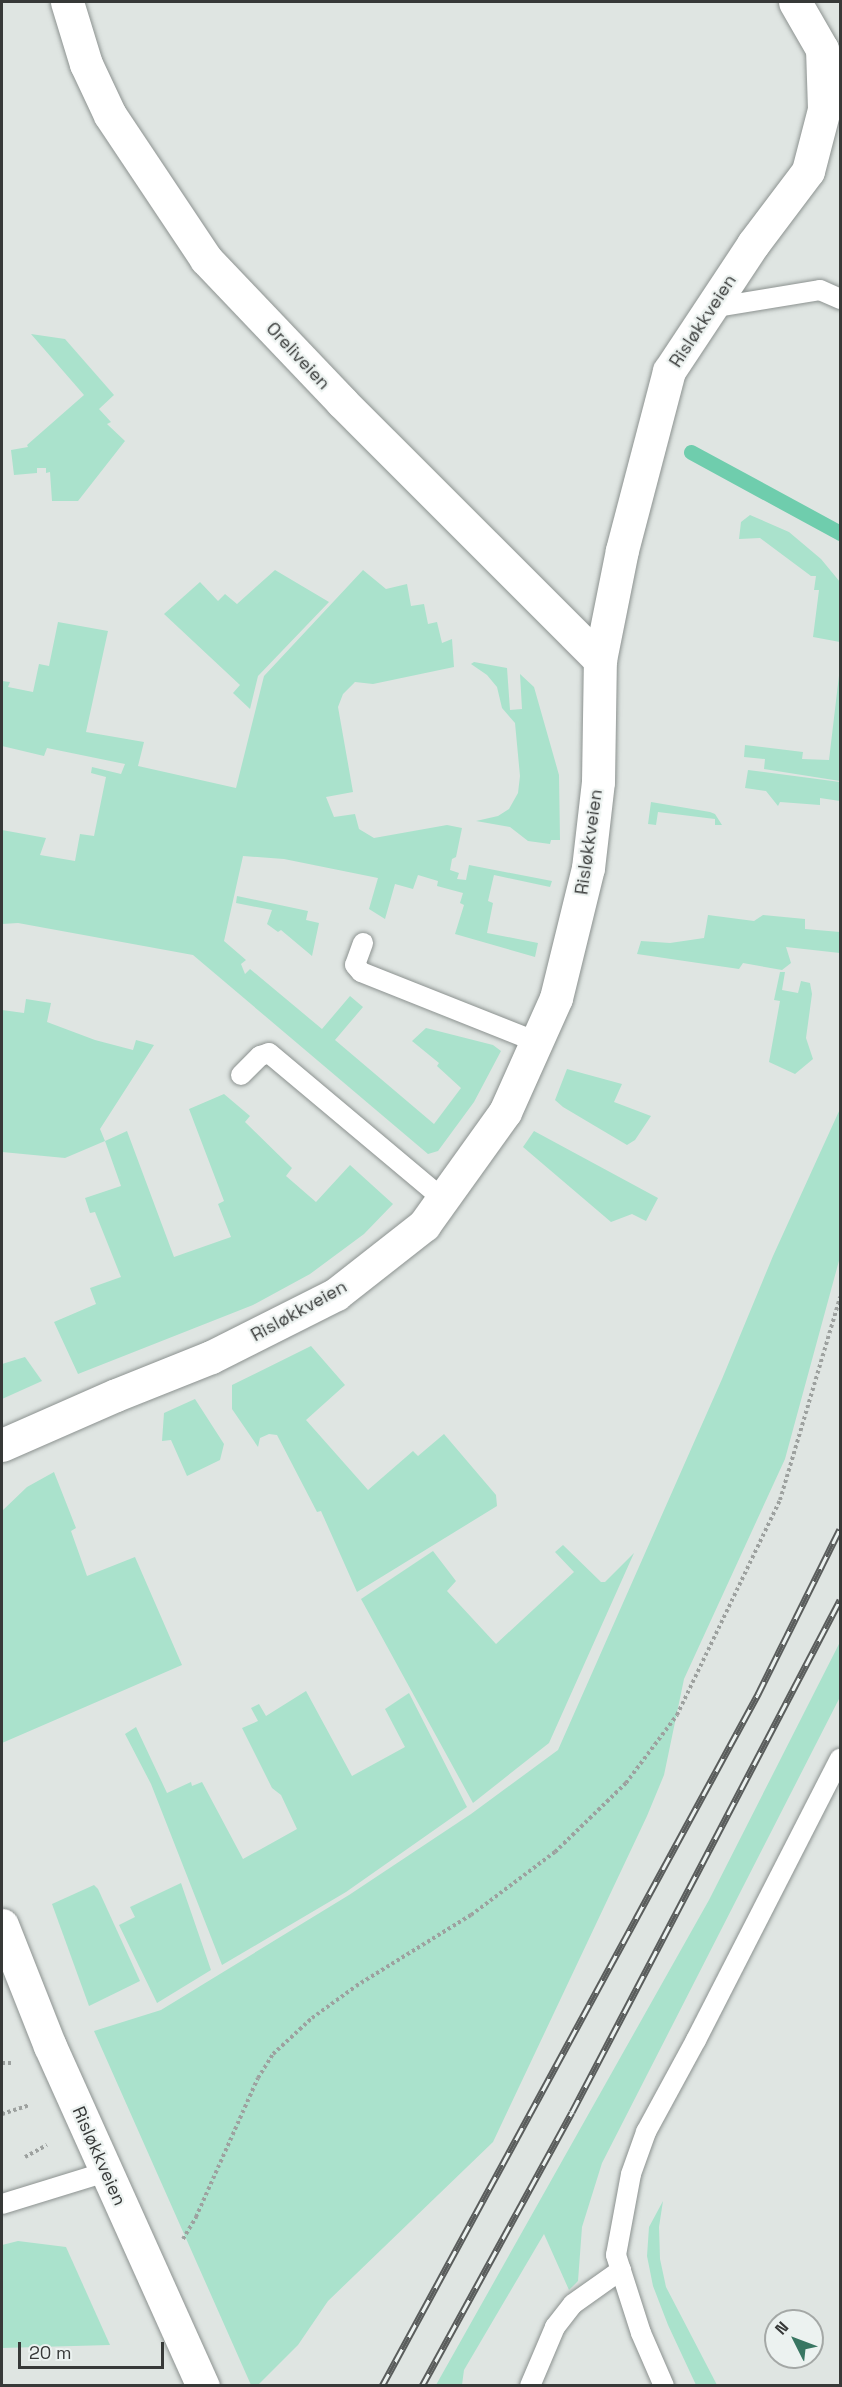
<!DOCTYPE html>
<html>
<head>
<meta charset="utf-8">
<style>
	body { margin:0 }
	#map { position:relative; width:842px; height:2387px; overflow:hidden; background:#dfe5e2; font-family:"Space Grotesk",sans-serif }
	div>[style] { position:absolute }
	.green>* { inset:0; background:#aae2cc }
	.stream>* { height:15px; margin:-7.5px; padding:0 7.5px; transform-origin:7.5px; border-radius:7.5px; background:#6fcdad }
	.path>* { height:4px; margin-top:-2px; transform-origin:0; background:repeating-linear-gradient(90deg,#9da19f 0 3px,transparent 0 6px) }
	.roads { filter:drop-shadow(0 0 2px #8c9290) drop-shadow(0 0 2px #8c9290) }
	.service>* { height:20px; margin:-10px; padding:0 10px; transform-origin:10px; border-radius:10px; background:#fff }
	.minor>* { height:33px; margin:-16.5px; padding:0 16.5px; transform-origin:16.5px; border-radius:16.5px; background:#fff }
	.tertiary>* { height:33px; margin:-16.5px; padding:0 16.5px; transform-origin:16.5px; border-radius:16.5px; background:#fff }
	.rail>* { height:7px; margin-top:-3.5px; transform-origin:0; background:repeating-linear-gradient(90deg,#ecf2f0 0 14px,#5a5d5c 0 28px); box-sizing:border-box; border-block:2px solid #5a5d5c }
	span { translate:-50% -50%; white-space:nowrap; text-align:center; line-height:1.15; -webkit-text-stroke:4.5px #ecf2f0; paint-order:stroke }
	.street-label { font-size:18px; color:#373938 }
	.frame { position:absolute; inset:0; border:3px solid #373938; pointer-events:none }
	.north { position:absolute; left:764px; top:2309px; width:60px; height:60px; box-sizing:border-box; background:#ecf2f0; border:2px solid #a4a8a6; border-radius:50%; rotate:312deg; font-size:16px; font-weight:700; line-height:24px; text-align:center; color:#373938 }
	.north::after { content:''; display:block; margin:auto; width:21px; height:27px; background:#397662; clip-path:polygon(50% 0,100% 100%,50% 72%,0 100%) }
	.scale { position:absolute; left:18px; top:2342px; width:146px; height:27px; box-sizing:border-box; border:3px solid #373938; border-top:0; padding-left:8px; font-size:18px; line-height:21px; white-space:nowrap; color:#373938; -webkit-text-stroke:4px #ecf2f0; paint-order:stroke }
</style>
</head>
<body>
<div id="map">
	<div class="green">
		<i style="clip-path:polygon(31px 334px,65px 339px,114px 395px,99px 409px,111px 422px,107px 424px,125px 441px,78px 501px,52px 501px,50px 472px,46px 473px,46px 468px,37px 468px,37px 473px,14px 475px,11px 450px,28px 447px,27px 445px,84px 395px)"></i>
		<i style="clip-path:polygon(750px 515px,789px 532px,821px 559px,840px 582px,840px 642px,813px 637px,819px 590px,814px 590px,816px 576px,811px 576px,760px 538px,739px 539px,741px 522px)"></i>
		<i style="clip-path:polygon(275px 570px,329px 602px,258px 676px,250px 709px,233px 693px,240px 685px,164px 614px,200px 582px,218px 601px,225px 594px,237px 604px)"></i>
		<i style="clip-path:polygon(363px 570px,386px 589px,407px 584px,411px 606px,424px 604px,428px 624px,437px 622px,442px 643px,452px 639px,454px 667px,373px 684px,355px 682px,343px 694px,338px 707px,353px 792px,326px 797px,334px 817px,355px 814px,359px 829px,374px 838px,447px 825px,462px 828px,456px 857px,452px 859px,450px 870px,459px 873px,457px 879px,466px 880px,469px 865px,552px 881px,550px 887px,494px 875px,488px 901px,493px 903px,487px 933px,538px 943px,535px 957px,455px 934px,464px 905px,460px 903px,463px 893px,437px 886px,438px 881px,418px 875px,413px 889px,395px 884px,385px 919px,369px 909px,378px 878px,284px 859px,243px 856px,224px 941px,246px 960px,241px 964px,245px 974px,250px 969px,322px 1029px,350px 996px,363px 1007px,335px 1040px,434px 1124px,461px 1088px,437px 1066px,439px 1063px,412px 1041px,426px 1028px,493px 1045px,501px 1051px,474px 1102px,438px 1151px,428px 1154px,193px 955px,18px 923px,2px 924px,2px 830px,46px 838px,40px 855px,75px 861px,80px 834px,94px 836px,106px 777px,91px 773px,92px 767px,121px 774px,125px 764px,47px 748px,44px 756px,2px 746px,2px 681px,10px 682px,8px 687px,33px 692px,39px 664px,49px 666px,58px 622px,108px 631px,86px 732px,144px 742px,138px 766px,236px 788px,264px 676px)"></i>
		<i style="clip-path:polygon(474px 662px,507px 668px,510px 710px,522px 709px,520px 674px,534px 687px,559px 775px,560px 840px,551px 840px,550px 844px,528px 841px,510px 827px,476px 821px,498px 816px,509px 809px,518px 793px,520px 776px,515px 723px,502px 708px,497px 687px,487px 675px,471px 664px)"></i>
		<i style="clip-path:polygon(840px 667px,840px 781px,764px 769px,765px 759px,744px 757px,745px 745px,803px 752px,802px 759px,829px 760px)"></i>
		<i style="clip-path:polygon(748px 770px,840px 782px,840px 801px,820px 798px,820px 805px,780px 802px,778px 806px,766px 791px,745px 788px)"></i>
		<i style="clip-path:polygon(651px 802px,710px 812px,715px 814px,722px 825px,715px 825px,715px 819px,658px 812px,656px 825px,648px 824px)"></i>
		<i style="clip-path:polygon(237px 896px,308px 911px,306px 920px,319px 923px,312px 956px,281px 930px,278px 932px,267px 924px,272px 910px,236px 903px)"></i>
		<i style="clip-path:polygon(708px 915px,754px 921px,763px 915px,805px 919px,805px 929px,840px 932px,840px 953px,786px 947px,791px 963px,782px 970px,743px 963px,739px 969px,637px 954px,641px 941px,670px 943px,704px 938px)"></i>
		<i style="clip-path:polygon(780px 972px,785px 972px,782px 990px,798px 993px,801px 981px,810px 983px,812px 994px,806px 1038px,813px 1059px,795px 1074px,769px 1062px,780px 1001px,774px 1000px)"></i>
		<i style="clip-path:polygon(26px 999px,51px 1003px,47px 1022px,95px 1040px,133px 1050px,136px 1040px,154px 1045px,100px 1129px,105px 1141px,127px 1131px,174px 1257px,231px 1237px,218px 1204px,224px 1201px,189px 1109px,224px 1094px,250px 1116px,245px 1122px,292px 1168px,286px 1176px,316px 1202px,350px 1165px,393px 1204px,364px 1234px,310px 1274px,253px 1305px,78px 1374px,54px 1322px,96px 1304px,90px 1288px,121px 1277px,95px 1212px,90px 1213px,85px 1198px,121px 1186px,105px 1141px,65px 1158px,2px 1152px,2px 1010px,24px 1013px)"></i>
		<i style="clip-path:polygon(567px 1069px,622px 1084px,614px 1102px,651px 1116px,635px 1140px,627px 1145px,563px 1107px,555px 1100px)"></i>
		<i style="clip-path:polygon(840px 1109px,840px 1257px,785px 1459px,684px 1679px,664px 1775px,647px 1816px,493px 2142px,328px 2301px,298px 2345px,258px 2385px,251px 2385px,94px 2031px,161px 2010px,349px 1895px,471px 1814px,558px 1750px,722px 1379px,773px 1256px)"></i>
		<i style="clip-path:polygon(534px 1131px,658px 1198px,646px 1221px,632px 1214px,611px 1222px,523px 1147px)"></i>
		<i style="clip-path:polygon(311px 1346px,345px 1385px,306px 1420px,368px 1490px,413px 1451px,418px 1456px,444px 1434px,496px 1495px,497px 1506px,357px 1592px,321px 1511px,317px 1512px,277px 1435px,269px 1434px,260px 1438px,258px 1447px,232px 1409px,232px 1385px)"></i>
		<i style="clip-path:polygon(25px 1357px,42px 1381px,2px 1399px,2px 1364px)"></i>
		<i style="clip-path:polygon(195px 1399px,224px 1444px,220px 1460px,187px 1476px,171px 1440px,162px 1441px,164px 1413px)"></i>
		<i style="clip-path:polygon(54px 1472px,76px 1528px,71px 1531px,87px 1576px,135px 1557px,182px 1665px,2px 1743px,2px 1511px,27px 1487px)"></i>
		<i style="clip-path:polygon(563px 1545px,601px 1582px,605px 1582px,634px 1553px,549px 1743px,473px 1803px,361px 1599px,433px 1551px,456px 1581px,447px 1591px,496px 1644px,574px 1572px,555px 1552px)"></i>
		<i style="clip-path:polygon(840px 1642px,840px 1697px,602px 2163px,582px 2227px,578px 2281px,569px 2290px,544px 2234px,464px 2370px,462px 2385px,436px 2385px,709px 1900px)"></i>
		<i style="clip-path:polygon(306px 1691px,352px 1776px,405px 1747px,385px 1709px,409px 1693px,467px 1807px,346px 1892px,222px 1965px,151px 1784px,125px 1734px,136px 1727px,167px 1793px,191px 1782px,192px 1786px,202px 1782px,243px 1859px,297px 1829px,281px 1795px,272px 1788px,242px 1728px,258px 1721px,251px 1708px,259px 1704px,266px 1716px)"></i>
		<i style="clip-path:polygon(181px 1883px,211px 1970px,157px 2003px,119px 1925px,135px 1917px,130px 1907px)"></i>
		<i style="clip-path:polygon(94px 1885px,98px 1889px,140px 1981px,89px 2006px,52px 1904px)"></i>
		<i style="clip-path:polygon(663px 2201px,659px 2227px,660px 2259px,666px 2287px,717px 2385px,696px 2385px,668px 2325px,653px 2286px,647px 2256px,649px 2227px)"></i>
		<i style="clip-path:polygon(18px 2241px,66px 2247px,110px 2345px,2px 2348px,2px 2245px)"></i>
	</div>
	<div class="stream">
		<i style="left:691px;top:452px;width:170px;rotate:28.5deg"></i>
	</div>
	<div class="path">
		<i style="left:2px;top:2063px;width:10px"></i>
		<i style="left:2px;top:2114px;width:28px;rotate:-18deg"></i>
		<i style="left:25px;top:2157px;width:25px;rotate:-29deg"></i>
		<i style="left:183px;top:2239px;width:26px;rotate:-59deg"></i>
		<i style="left:196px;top:2217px;width:152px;rotate:-66deg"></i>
		<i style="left:258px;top:2078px;width:28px;rotate:-58deg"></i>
		<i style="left:273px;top:2054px;width:53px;rotate:-42.7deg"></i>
		<i style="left:312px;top:2018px;width:54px;rotate:-36deg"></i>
		<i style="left:356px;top:1986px;width:135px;rotate:-31.7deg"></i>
		<i style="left:471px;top:1915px;width:105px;rotate:-36.9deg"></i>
		<i style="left:555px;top:1852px;width:99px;rotate:-44.2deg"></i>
		<i style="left:626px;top:1783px;width:85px;rotate:-53.1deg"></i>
		<i style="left:677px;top:1715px;width:238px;rotate:-64.4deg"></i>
		<i style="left:780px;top:1500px;width:212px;rotate:-73.5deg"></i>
	</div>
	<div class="roads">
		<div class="service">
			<i style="left:711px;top:308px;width:110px;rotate:-9.4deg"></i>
			<i style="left:820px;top:290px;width:22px;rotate:24deg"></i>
			<i style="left:363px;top:943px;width:23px;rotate:110deg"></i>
			<i style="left:355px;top:965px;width:9px;rotate:49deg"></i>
			<i style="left:361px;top:972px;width:189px;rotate:21.7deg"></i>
			<i style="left:241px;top:1075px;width:27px;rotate:-45deg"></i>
			<i style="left:260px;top:1056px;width:9px;rotate:-18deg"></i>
			<i style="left:269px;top:1053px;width:227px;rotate:40deg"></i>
			<i style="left:2px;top:2204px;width:109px;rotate:-17.1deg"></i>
			<i style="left:530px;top:2386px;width:64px;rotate:-67deg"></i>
			<i style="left:555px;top:2327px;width:29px;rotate:-52deg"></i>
			<i style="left:573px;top:2304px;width:59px;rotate:-35.3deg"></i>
			<i style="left:664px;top:2386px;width:58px;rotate:-113.5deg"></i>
			<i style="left:641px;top:2333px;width:82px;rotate:-107.8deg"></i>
			<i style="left:616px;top:2255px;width:82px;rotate:-79.5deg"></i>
			<i style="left:631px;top:2174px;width:45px;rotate:-70.3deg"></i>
			<i style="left:646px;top:2132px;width:105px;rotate:-61.5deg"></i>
			<i style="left:696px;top:2040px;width:316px;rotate:-62.9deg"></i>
		</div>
		<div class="minor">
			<i style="left:67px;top:2px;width:65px;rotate:73deg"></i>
			<i style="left:86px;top:64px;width:56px;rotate:64.8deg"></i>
			<i style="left:110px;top:115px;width:173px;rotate:56.3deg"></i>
			<i style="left:206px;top:259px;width:197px;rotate:46.4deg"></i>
			<i style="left:342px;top:402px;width:365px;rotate:45deg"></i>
			<i style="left:2px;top:1445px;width:124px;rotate:-23.7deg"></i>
			<i style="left:116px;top:1395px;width:102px;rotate:-21.8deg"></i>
			<i style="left:211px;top:1357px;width:140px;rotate:-26.7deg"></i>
			<i style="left:336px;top:1294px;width:112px;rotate:-38.1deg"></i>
			<i style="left:424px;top:1225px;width:139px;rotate:-54.4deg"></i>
			<i style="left:505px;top:1112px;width:125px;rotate:-65.9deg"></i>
			<i style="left:556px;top:998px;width:134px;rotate:-76.2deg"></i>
			<i style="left:588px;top:868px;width:87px;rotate:-83.4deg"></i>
			<i style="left:598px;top:782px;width:122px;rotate:-89.1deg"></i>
			<i style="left:600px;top:660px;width:112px;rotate:-78.7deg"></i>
			<i style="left:622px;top:550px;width:185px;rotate:-75.3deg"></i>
			<i style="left:669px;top:371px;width:152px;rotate:-56.5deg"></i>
			<i style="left:753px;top:244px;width:91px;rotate:-53deg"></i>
			<i style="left:808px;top:171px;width:64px;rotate:-75.5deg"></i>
			<i style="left:824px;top:109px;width:60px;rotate:-91.9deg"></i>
			<i style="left:822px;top:49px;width:54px;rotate:-119.9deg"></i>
		</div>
		<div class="tertiary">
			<i style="left:2px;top:1925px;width:130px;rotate:68.4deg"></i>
			<i style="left:50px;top:2046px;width:373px;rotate:65.8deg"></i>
		</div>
	</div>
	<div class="rail">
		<i style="left:382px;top:2386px;width:788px;rotate:-61.48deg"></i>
		<i style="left:758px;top:1694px;width:184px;rotate:-63.6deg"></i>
		<i style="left:422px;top:2386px;width:312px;rotate:-61.3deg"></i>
		<i style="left:572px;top:2112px;width:578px;rotate:-62.37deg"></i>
	</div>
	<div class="street-label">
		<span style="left:703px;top:321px;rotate:-57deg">Risløkkveien</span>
		<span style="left:298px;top:356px;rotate:47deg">Oreliveien</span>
		<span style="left:589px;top:842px;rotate:-82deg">Risløkkveien</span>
		<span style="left:299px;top:1311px;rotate:-29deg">Risløkkveien</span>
		<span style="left:99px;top:2156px;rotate:66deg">Risløkkveien</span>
	</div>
	<div class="frame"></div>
	<div class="north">N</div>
	<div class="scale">20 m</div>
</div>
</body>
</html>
